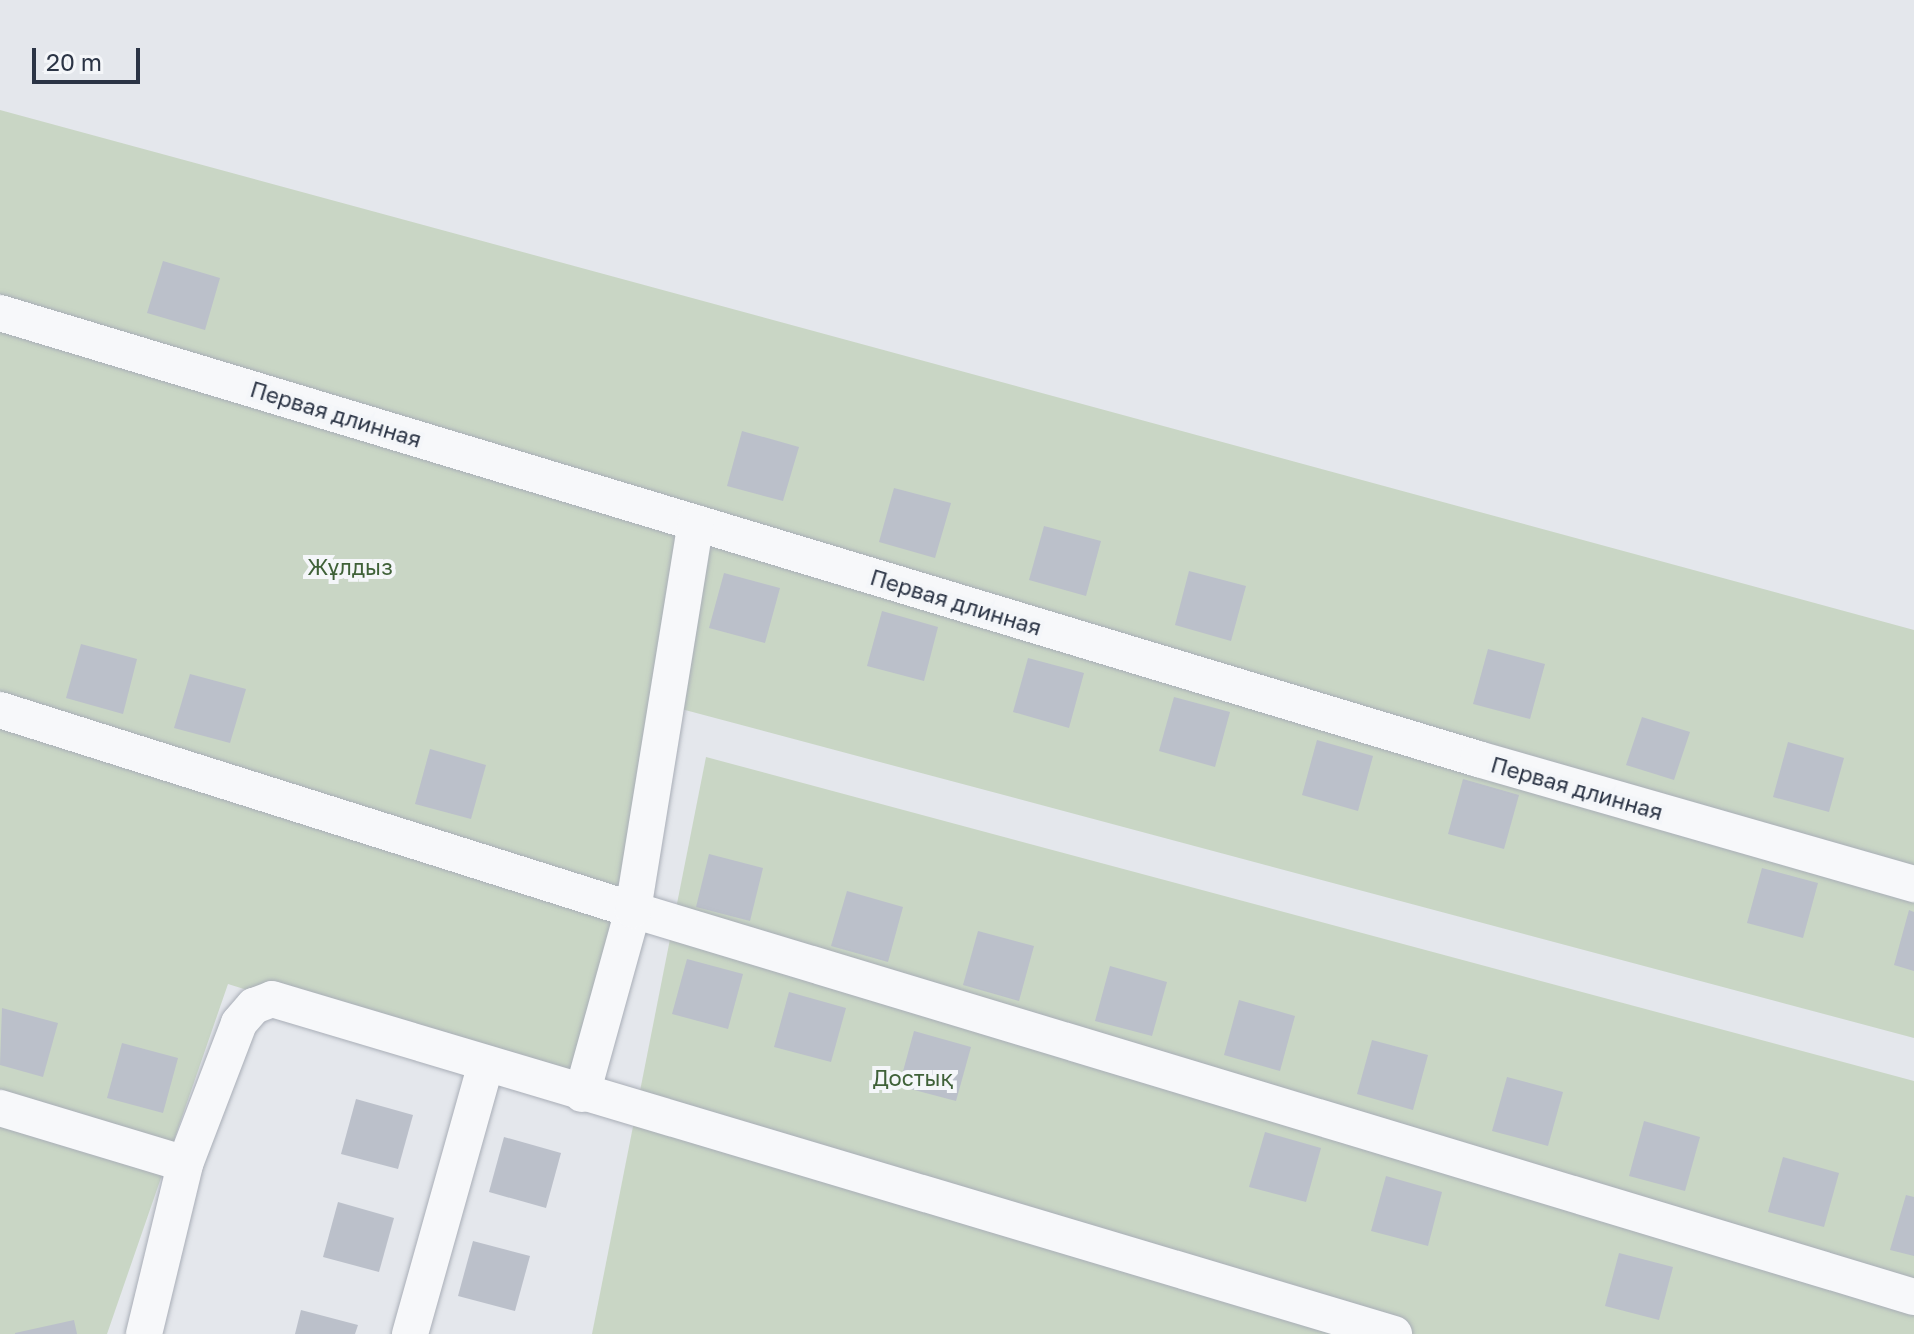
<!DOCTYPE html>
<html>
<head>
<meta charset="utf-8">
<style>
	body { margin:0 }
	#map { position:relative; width:1914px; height:1334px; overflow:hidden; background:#e4e7ec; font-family:"Golos Text",sans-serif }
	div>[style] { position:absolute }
	.green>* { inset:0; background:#c9d6c5 }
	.building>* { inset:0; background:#bbc0ca }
	.roads { filter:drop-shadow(0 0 2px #a9aeb7) drop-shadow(0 0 2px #a9aeb7) }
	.street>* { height:36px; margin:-18px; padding:0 18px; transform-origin:18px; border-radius:18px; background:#f7f8fa }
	span { translate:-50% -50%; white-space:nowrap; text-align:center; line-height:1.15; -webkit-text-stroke:8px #f4f6f9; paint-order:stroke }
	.street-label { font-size:22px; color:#2b3445 }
	.park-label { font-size:22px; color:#3f6138 }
	.scale { position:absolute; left:32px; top:48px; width:108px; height:36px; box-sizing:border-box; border:4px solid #2b3445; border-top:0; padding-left:10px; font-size:24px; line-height:28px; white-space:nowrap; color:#2b3445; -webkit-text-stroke:6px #f4f6f9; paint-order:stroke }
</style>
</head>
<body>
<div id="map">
	<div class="green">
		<i style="clip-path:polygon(0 110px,1914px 630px,1914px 1038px,670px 706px,582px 1094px,228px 984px,107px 1334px,0 1334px)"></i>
		<i style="clip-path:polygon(706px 757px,1914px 1081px,1914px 1334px,592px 1334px)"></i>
	</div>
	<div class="building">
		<i style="clip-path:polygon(163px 261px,220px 278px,205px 330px,147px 313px)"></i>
		<i style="clip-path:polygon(742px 431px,799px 447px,783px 501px,727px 486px)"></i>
		<i style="clip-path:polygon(894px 488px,951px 503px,935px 558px,879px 542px)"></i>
		<i style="clip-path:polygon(1044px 526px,1101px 541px,1086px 596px,1029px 580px)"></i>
		<i style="clip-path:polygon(1189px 571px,1246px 586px,1231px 641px,1175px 625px)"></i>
		<i style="clip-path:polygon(724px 573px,780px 588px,765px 643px,709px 628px)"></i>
		<i style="clip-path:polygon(882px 611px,938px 627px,924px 681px,867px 666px)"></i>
		<i style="clip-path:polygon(81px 644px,137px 659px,123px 714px,66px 698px)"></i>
		<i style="clip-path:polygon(1488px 649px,1545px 664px,1530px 719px,1473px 704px)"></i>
		<i style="clip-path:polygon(1028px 658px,1084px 673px,1069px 728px,1013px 712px)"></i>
		<i style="clip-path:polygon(190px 674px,246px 689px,230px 743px,174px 728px)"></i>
		<i style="clip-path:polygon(1174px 697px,1230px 712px,1215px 767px,1159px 751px)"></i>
		<i style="clip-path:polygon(1642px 717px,1690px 732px,1674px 780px,1626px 765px)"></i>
		<i style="clip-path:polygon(1317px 740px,1373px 756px,1358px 811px,1302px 795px)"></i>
		<i style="clip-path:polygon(1788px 742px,1844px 758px,1829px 812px,1773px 797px)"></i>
		<i style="clip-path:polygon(430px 749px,486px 765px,471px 819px,415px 804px)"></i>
		<i style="clip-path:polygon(1463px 779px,1519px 795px,1504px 849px,1448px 834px)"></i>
		<i style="clip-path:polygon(709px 854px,763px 868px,750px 921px,696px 907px)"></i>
		<i style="clip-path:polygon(1762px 868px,1818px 883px,1803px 938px,1747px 923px)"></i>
		<i style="clip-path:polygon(847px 891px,903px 907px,888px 962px,831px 946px)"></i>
		<i style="clip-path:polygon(1909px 910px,1914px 912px,1914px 971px,1894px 965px)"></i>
		<i style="clip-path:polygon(978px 931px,1034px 946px,1019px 1001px,963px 985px)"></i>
		<i style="clip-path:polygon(687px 959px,743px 974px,728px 1029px,672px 1014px)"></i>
		<i style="clip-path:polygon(1110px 966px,1167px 982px,1152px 1036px,1095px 1021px)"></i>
		<i style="clip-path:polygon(789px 992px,846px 1008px,831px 1062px,774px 1047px)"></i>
		<i style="clip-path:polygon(1239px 1000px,1295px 1016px,1280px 1071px,1224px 1055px)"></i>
		<i style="clip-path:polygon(2px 1008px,58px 1023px,43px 1077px,0 1065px)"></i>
		<i style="clip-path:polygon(914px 1031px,971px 1047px,956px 1101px,899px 1086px)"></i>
		<i style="clip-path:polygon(1372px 1040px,1428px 1055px,1413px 1110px,1357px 1094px)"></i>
		<i style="clip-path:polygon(122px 1043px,178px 1058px,163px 1113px,107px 1098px)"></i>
		<i style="clip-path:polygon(1507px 1077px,1563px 1092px,1548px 1146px,1492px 1131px)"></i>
		<i style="clip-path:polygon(356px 1099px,413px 1115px,398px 1169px,341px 1154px)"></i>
		<i style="clip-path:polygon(1644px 1121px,1700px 1137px,1685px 1191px,1629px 1176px)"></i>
		<i style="clip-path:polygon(1265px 1132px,1321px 1148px,1306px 1202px,1249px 1187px)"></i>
		<i style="clip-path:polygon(504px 1137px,561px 1153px,546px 1208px,489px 1192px)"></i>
		<i style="clip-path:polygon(1783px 1157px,1839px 1173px,1824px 1227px,1768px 1212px)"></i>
		<i style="clip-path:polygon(1386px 1176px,1442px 1192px,1428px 1246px,1371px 1231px)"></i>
		<i style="clip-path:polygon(1906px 1195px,1914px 1197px,1914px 1256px,1890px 1250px)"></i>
		<i style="clip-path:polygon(338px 1202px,394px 1218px,379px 1272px,323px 1257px)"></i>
		<i style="clip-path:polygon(473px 1241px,530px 1256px,515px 1311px,458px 1296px)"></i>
		<i style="clip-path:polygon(1619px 1253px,1673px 1267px,1659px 1320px,1605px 1306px)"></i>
		<i style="clip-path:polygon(301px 1310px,358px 1325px,355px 1334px,295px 1334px)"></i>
		<i style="clip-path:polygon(74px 1320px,77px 1334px,15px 1334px,15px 1333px)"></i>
	</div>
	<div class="roads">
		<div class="street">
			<i style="left:0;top:313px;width:1544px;rotate:16.79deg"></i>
			<i style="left:1478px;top:759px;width:454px;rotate:16deg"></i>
			<i style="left:0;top:710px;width:664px;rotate:17.53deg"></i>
			<i style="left:633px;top:910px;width:1338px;rotate:16.81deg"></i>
			<i style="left:582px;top:1094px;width:191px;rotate:-74.5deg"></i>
			<i style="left:633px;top:910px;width:392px;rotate:-80.8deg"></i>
			<i style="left:0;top:1108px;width:193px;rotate:16.8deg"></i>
			<i style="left:144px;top:1334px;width:175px;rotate:-76.4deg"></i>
			<i style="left:185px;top:1164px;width:151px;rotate:-69deg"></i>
			<i style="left:239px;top:1023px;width:23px;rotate:-49deg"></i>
			<i style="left:254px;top:1006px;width:19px;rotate:-21deg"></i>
			<i style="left:272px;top:999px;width:1171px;rotate:16.62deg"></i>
			<i style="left:410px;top:1334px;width:281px;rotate:-74.3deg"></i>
		</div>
	</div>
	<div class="street-label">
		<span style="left:336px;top:414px;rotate:17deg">Первая длинная</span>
		<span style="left:956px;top:602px;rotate:17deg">Первая длинная</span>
		<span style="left:1577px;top:788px;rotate:16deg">Первая длинная</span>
	</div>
	<div class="park-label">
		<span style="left:350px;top:567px">Жұлдыз</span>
		<span style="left:913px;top:1078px">Достық</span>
	</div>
	<div class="scale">20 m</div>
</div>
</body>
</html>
